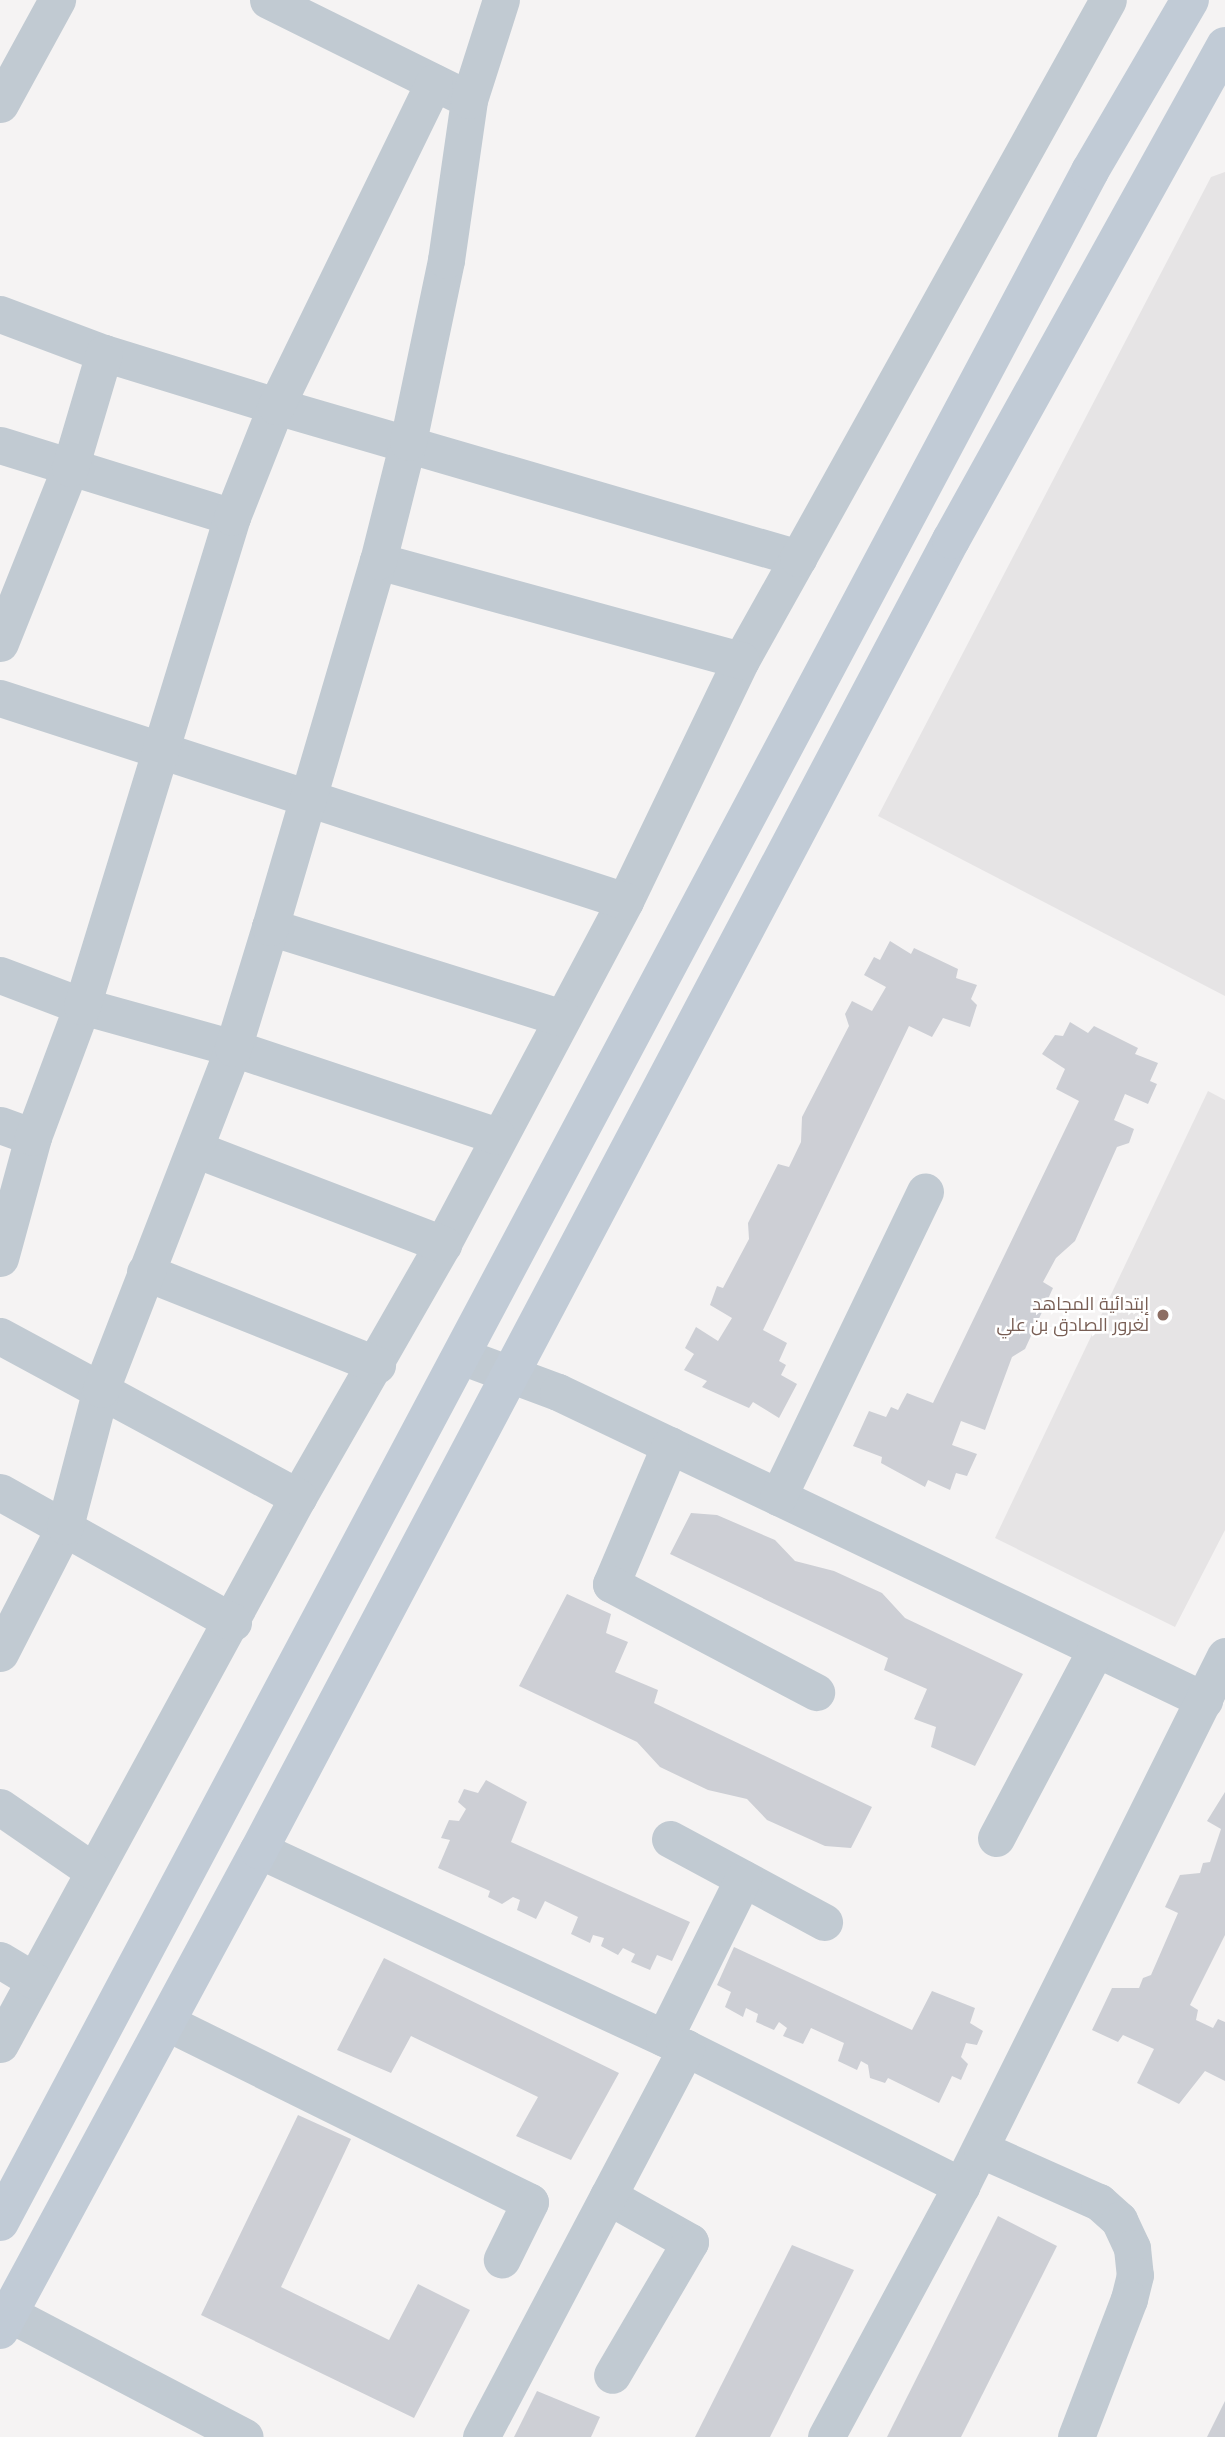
<!DOCTYPE html>
<html>
<head>
<meta charset="utf-8">
<style>
	body { margin:0 }
	#map { position:relative; width:1225px; height:2437px; overflow:hidden; background:#f5f3f3; font-family:"PT Sans",Cairo,sans-serif }
	div>[style] { position:absolute }
	.education>* { inset:0; background:#e6e4e5 }
	.building>* { inset:0; background:#cdcfd5 }
	.street>* { height:37px; margin:-18.5px; padding:0 18.5px; transform-origin:18.5px; border-radius:18.5px; background:#c1cad2 }
	.secondary>* { height:38px; margin:-19px; padding:0 19px; transform-origin:19px; border-radius:19px; background:#c1cbd6 }
	.dots>* { width:19px; height:19px; translate:-50% -50%; box-sizing:border-box; border:4px solid #fff; border-radius:50% }
	span { translate:-50% -50%; white-space:nowrap; text-align:center; line-height:1.15; -webkit-text-stroke:5px #fff; paint-order:stroke }
	.education-label { font-size:18px; color:#785e54 }
	.right { translate:-100% -50%; text-align:right }
</style>
</head>
<body>
<div id="map">
	<div class="education">
		<i style="clip-path:polygon(1225px 172px,1225px 996px,878px 816px,1211px 177px)"></i>
		<i style="clip-path:polygon(1208px 1091px,1225px 1100px,1225px 1530px,1175px 1627px,995px 1538px)"></i>
	</div>
	<div class="building">
		<i style="clip-path:polygon(890px 941px,911px 954px,914px 948px,958px 969px,956px 978px,977px 985px,971px 999px,977px 1005px,970px 1027px,943px 1018px,932px 1037px,909px 1026px,763px 1330px,787px 1343px,779px 1361px,786px 1365px,781px 1375px,797px 1384px,779px 1418px,753px 1402px,749px 1408px,702px 1387px,707px 1381px,684px 1370px,694px 1354px,685px 1348px,696px 1327px,718px 1341px,732px 1318px,710px 1305px,717px 1286px,723px 1288px,749px 1239px,748px 1223px,778px 1164px,789px 1167px,801px 1142px,802px 1117px,849px 1026px,845px 1014px,852px 1001px,872px 1011px,886px 987px,864px 975px,874px 957px,880px 960px)"></i>
		<i style="clip-path:polygon(1070px 1022px,1088px 1033px,1094px 1026px,1138px 1048px,1135px 1054px,1158px 1063px,1150px 1081px,1157px 1084px,1148px 1104px,1125px 1094px,1114px 1120px,1134px 1129px,1129px 1143px,1117px 1147px,1075px 1241px,1056px 1258px,1043px 1282px,1053px 1288px,1025px 1349px,1012px 1357px,985px 1430px,961px 1421px,952px 1445px,977px 1454px,967px 1476px,956px 1473px,950px 1490px,928px 1480px,925px 1487px,881px 1463px,882px 1457px,853px 1446px,869px 1411px,886px 1417px,891px 1407px,898px 1410px,907px 1393px,933px 1403px,1079px 1101px,1056px 1089px,1065px 1069px,1042px 1054px,1055px 1035px,1063px 1036px)"></i>
		<i style="clip-path:polygon(691px 1513px,717px 1515px,775px 1540px,795px 1561px,834px 1571px,882px 1593px,905px 1618px,1023px 1674px,975px 1766px,931px 1747px,936px 1727px,914px 1719px,927px 1689px,884px 1670px,888px 1658px,670px 1554px)"></i>
		<i style="clip-path:polygon(567px 1594px,611px 1614px,606px 1633px,628px 1642px,615px 1672px,658px 1690px,654px 1703px,872px 1807px,851px 1848px,825px 1846px,767px 1820px,747px 1799px,708px 1790px,660px 1767px,637px 1742px,519px 1686px)"></i>
		<i style="clip-path:polygon(486px 1780px,527px 1802px,511px 1842px,690px 1922px,672px 1961px,657px 1955px,650px 1970px,631px 1962px,635px 1954px,623px 1948px,618px 1955px,601px 1946px,604px 1938px,593px 1935px,590px 1943px,571px 1934px,578px 1917px,545px 1901px,536px 1919px,517px 1910px,520px 1900px,513px 1897px,502px 1904px,488px 1897px,490px 1891px,438px 1868px,450px 1840px,441px 1838px,449px 1820px,459px 1821px,466px 1809px,458px 1802px,464px 1789px,478px 1793px)"></i>
		<i style="clip-path:polygon(1225px 1792px,1225px 1935px,1190px 2005px,1198px 2010px,1196px 2020px,1213px 2028px,1218px 2019px,1225px 2022px,1225px 2081px,1205px 2071px,1179px 2104px,1137px 2083px,1154px 2049px,1123px 2035px,1118px 2042px,1092px 2030px,1112px 1988px,1139px 1988px,1143px 1978px,1151px 1975px,1178px 1913px,1165px 1907px,1180px 1875px,1200px 1873px,1203px 1863px,1210px 1862px,1221px 1829px,1207px 1821px)"></i>
		<i style="clip-path:polygon(734px 1947px,912px 2030px,932px 1991px,975px 2008px,970px 2023px,983px 2031px,977px 2045px,966px 2043px,961px 2057px,968px 2064px,961px 2080px,952px 2076px,939px 2103px,888px 2078px,885px 2083px,870px 2078px,868px 2065px,861px 2061px,857px 2070px,838px 2061px,844px 2043px,811px 2028px,803px 2044px,783px 2036px,787px 2028px,779px 2022px,774px 2030px,756px 2022px,758px 2014px,746px 2008px,743px 2017px,725px 2007px,731px 1992px,717px 1985px)"></i>
		<i style="clip-path:polygon(384px 1958px,619px 2073px,571px 2160px,516px 2136px,538px 2097px,411px 2036px,391px 2073px,337px 2050px)"></i>
		<i style="clip-path:polygon(298px 2115px,351px 2139px,281px 2287px,389px 2340px,418px 2284px,470px 2310px,414px 2418px,201px 2315px)"></i>
		<i style="clip-path:polygon(998px 2216px,1057px 2246px,961px 2437px,887px 2437px)"></i>
		<i style="clip-path:polygon(792px 2245px,854px 2270px,770px 2437px,695px 2437px)"></i>
		<i style="clip-path:polygon(537px 2391px,600px 2417px,591px 2437px,514px 2437px)"></i>
		<i style="clip-path:polygon(1225px 2401px,1225px 2437px,1207px 2437px)"></i>
	</div>
	<div class="street">
		<i style="left:268px;top:0;width:210px;rotate:26.3deg"></i>
		<i style="left:0;top:104px;width:119px;rotate:-61.3deg"></i>
		<i style="left:0;top:314px;width:111px;rotate:20.6deg"></i>
		<i style="left:104px;top:353px;width:180px;rotate:17.1deg"></i>
		<i style="left:276px;top:406px;width:544px;rotate:16.23deg"></i>
		<i style="left:798px;top:558px;width:117px;rotate:119.2deg"></i>
		<i style="left:741px;top:660px;width:267px;rotate:115.7deg"></i>
		<i style="left:625px;top:901px;width:388px;rotate:118deg"></i>
		<i style="left:443px;top:1244px;width:292px;rotate:119.8deg"></i>
		<i style="left:298px;top:1497px;width:623px;rotate:118.58deg"></i>
		<i style="left:0;top:445px;width:243px;rotate:17.2deg"></i>
		<i style="left:798px;top:558px;width:638px;rotate:-60.95deg"></i>
		<i style="left:378px;top:561px;width:376px;rotate:15.3deg"></i>
		<i style="left:0;top:643px;width:188px;rotate:-68.2deg"></i>
		<i style="left:70px;top:468px;width:120px;rotate:-73.5deg"></i>
		<i style="left:0;top:698px;width:657px;rotate:17.99deg"></i>
		<i style="left:270px;top:927px;width:306px;rotate:17.3deg"></i>
		<i style="left:0;top:975px;width:88px;rotate:20.7deg"></i>
		<i style="left:82px;top:1006px;width:157px;rotate:15.5deg"></i>
		<i style="left:233px;top:1048px;width:278px;rotate:18.4deg"></i>
		<i style="left:0;top:1125px;width:35px;rotate:20deg"></i>
		<i style="left:195px;top:1149px;width:266px;rotate:21deg"></i>
		<i style="left:0;top:1258px;width:125px;rotate:-74.7deg"></i>
		<i style="left:33px;top:1137px;width:140px;rotate:-69.5deg"></i>
		<i style="left:82px;top:1006px;width:511px;rotate:-72.95deg"></i>
		<i style="left:232px;top:517px;width:119px;rotate:-68.4deg"></i>
		<i style="left:276px;top:406px;width:360px;rotate:-64deg"></i>
		<i style="left:145px;top:1272px;width:250px;rotate:21.8deg"></i>
		<i style="left:0;top:1336px;width:339px;rotate:28.4deg"></i>
		<i style="left:461px;top:1356px;width:103px;rotate:20.4deg"></i>
		<i style="left:558px;top:1392px;width:716px;rotate:25.49deg"></i>
		<i style="left:670px;top:1445px;width:151px;rotate:113deg"></i>
		<i style="left:611px;top:1584px;width:232px;rotate:27.8deg"></i>
		<i style="left:0;top:1492px;width:267px;rotate:29.2deg"></i>
		<i style="left:778px;top:1497px;width:339px;rotate:-64.3deg"></i>
		<i style="left:0;top:1653px;width:143px;rotate:-62.9deg"></i>
		<i style="left:65px;top:1526px;width:142px;rotate:-75.3deg"></i>
		<i style="left:101px;top:1389px;width:366px;rotate:-68.8deg"></i>
		<i style="left:233px;top:1048px;width:127px;rotate:-73deg"></i>
		<i style="left:270px;top:927px;width:382px;rotate:-73.6deg"></i>
		<i style="left:378px;top:561px;width:123px;rotate:-75.9deg"></i>
		<i style="left:408px;top:442px;width:186px;rotate:-78.2deg"></i>
		<i style="left:446px;top:260px;width:162px;rotate:-81.8deg"></i>
		<i style="left:469px;top:100px;width:105px;rotate:-72.3deg"></i>
		<i style="left:0;top:1807px;width:113px;rotate:34.5deg"></i>
		<i style="left:996px;top:1838px;width:214px;rotate:-62.1deg"></i>
		<i style="left:670px;top:1839px;width:175px;rotate:28.3deg"></i>
		<i style="left:259px;top:1850px;width:471px;rotate:24.9deg"></i>
		<i style="left:686px;top:2048px;width:308px;rotate:26.6deg"></i>
		<i style="left:961px;top:2186px;width:592px;rotate:-63.52deg"></i>
		<i style="left:0;top:1960px;width:39px;rotate:31deg"></i>
		<i style="left:166px;top:2022px;width:406px;rotate:26.3deg"></i>
		<i style="left:530px;top:2202px;width:64px;rotate:116.2deg"></i>
		<i style="left:664px;top:2038px;width:178px;rotate:-63.6deg"></i>
		<i style="left:982px;top:2150px;width:128px;rotate:24deg"></i>
		<i style="left:1099px;top:2202px;width:27px;rotate:42deg"></i>
		<i style="left:1119px;top:2220px;width:31px;rotate:65deg"></i>
		<i style="left:1132px;top:2248px;width:27px;rotate:84deg"></i>
		<i style="left:1135px;top:2275px;width:25px;rotate:104deg"></i>
		<i style="left:1129px;top:2299px;width:148px;rotate:111deg"></i>
		<i style="left:608px;top:2196px;width:94px;rotate:29.3deg"></i>
		<i style="left:690px;top:2242px;width:154px;rotate:120.4deg"></i>
		<i style="left:0;top:2309px;width:276px;rotate:27.6deg"></i>
		<i style="left:481px;top:2437px;width:440px;rotate:-62.2deg"></i>
		<i style="left:826px;top:2437px;width:285px;rotate:-61.7deg"></i>
	</div>
	<div class="secondary">
		<i style="left:0;top:2222px;width:2323px;rotate:-62.01deg"></i>
		<i style="left:1090px;top:171px;width:198px;rotate:-59.7deg"></i>
		<i style="left:0;top:2330px;width:545px;rotate:-61.65deg"></i>
		<i style="left:259px;top:1850px;width:1482px;rotate:-62.16deg"></i>
		<i style="left:951px;top:540px;width:565px;rotate:-60.98deg"></i>
	</div>
	<div class="dots">
		<i style="left:1163px;top:1315px;background:#8d6e63"></i>
	</div>
	<div class="education-label">
		<span class="right" style="left:1149px;top:1315px">إبتدائية المجاهد<br>لغرور الصادق بن علي</span>
	</div>
</div>
</body>
</html>
